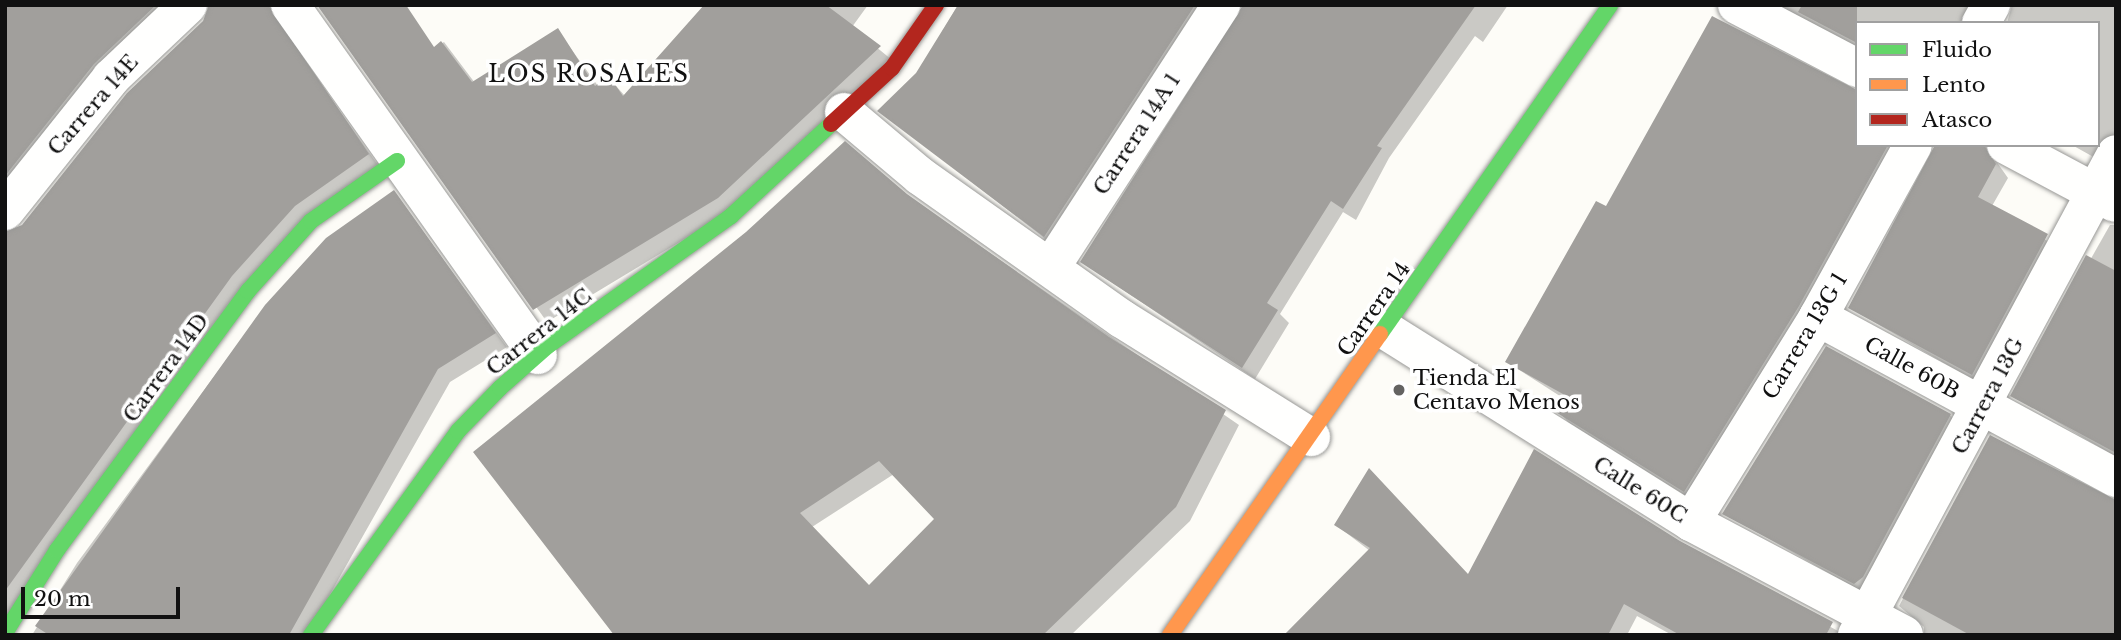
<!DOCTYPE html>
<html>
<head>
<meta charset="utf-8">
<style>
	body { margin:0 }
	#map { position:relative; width:2121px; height:640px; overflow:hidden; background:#fdfcf7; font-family:"Libre Baskerville",serif }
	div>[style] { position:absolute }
	.shadow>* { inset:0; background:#0003 }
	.building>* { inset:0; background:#a19f9c }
	.roads { filter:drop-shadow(0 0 2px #979795) drop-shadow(0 0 2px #979795) }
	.street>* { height:38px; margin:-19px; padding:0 19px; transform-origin:19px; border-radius:19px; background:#fffffe }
	.fast>* { height:16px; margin:-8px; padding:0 8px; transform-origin:8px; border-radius:8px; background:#63d668 }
	.slow>* { height:16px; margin:-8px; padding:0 8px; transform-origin:8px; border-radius:8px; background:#ff974d }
	.jam>* { height:16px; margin:-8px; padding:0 8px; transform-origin:8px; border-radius:8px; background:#b3261e }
	.dots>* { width:19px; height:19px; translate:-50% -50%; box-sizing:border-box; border:4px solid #fff; border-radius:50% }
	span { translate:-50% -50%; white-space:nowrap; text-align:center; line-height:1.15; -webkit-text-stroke:7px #fff; paint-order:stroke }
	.street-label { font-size:21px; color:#111 }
	.poi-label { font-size:21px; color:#111 }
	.left { translate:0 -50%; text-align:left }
	.neighbourhood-label { font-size:23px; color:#111; letter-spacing:2px }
	.frame { position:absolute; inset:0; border:7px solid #111; pointer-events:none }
	.legend { position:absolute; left:1855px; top:21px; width:245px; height:126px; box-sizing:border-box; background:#fff; border:2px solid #a0a0a0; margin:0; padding:9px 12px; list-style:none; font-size:21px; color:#111 }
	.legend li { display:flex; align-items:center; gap:14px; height:35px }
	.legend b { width:35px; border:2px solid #a0a0a0 }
	.scale { position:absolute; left:21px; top:587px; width:159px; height:32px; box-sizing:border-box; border:4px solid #111; border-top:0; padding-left:9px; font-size:21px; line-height:24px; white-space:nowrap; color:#111; -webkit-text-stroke:5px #fff; paint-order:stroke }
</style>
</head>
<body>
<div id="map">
	<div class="shadow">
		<i style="clip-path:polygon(5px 5px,182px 5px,5px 204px)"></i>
		<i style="clip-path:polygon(210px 5px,287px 5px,284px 32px,380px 168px,308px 219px,5px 629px,5px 233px,23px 226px,205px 21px)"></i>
		<i style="clip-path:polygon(319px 5px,434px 48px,444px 42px,475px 83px,558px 31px,598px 86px,609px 78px,625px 96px,706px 5px,868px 5px,852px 27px,892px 60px,731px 211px,547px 322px)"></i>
		<i style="clip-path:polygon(958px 5px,1215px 5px,1057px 248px,880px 111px,917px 74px)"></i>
		<i style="clip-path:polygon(1242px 5px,1508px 5px,1483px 42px,1475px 36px,1389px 158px,1356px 220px,1343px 212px,1280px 314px,1289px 323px,1255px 379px,1082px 262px,1241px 17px)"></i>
		<i style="clip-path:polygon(1775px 5px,1988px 5px,1976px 23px,1857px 23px,1857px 48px)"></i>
		<i style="clip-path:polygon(2012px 5px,2116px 5px,2116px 150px,2106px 164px,2072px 145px,2098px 145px,2098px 23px,2007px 23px)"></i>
		<i style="clip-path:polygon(1857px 145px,1910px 145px,1697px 503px,1569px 423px,1557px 410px,1563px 398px,1507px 362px,1606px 208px)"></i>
		<i style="clip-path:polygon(1936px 145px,2002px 145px,1996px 161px,2008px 178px,1992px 206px,2060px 249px,1985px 387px,1850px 308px)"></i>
		<i style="clip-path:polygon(394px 192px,507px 347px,450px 382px,307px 635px,32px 635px,77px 563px,266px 306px)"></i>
		<i style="clip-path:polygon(evenodd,906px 195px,1239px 425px,1190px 521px,1071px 635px,614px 635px,906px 195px,894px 474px,937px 519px,869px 587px,812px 527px,894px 474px)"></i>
		<i style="clip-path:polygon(2110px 225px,2116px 225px,2116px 457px,2013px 396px)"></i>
		<i style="clip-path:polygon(1950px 415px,1963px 428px,1872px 598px,1724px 513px)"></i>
		<i style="clip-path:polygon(1990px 437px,2105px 499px,2116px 499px,2116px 635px,1924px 635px,1924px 627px,1899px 606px)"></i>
		<i style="clip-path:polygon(1336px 525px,1469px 576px,1679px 542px,1845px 635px,1672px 635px,1637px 616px,1627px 635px,1286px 635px,1370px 551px)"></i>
	</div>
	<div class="building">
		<i style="clip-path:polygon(5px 5px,156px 5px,94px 64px,5px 176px)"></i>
		<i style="clip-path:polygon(209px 5px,268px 5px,369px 154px,295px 206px,232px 276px,5px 591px,5px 232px,22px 225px,127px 93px,203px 21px)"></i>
		<i style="clip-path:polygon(317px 5px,406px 5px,434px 47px,441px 41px,472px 82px,558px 28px,595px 86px,609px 76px,623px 96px,704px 5px,826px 5px,881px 46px,718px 198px,533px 310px)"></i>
		<i style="clip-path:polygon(958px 5px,1195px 5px,1044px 237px,877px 111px,916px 73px)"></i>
		<i style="clip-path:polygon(1243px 5px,1476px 5px,1377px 146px,1382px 148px,1343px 209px,1331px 201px,1267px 303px,1278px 310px,1242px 368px,1080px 262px)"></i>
		<i style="clip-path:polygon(1802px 5px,1857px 5px,1857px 43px,1798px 12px)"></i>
		<i style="clip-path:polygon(1712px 16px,1857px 90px,1857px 145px,1888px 145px,1799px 306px,1684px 492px,1554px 411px,1563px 394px,1505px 362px,1596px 201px,1606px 206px)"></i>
		<i style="clip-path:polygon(evenodd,845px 141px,907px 194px,1109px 337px,1226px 410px,1176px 507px,1043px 635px,614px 635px,473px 452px,746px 232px,845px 141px,879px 461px,934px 519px,869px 585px,800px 513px,879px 461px)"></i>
		<i style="clip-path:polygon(1935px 145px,1984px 145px,1996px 164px,1978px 197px,2048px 234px,1972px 375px,1848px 308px)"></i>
		<i style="clip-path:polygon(394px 190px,496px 333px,438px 369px,289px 635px,49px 635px,35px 626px,265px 305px,326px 238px)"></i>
		<i style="clip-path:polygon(2086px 255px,2116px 271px,2116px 453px,2010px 396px)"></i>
		<i style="clip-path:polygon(1826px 346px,1951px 414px,1863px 577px,1854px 584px,1722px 514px)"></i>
		<i style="clip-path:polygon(1990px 435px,2116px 500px,2116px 635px,1970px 635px,1902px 598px)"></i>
		<i style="clip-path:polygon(1534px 449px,1680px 541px,1833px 622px,1826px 635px,1680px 635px,1624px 604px,1608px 635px,1284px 635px,1370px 548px,1334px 525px,1369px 468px,1468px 574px)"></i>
	</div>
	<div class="roads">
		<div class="street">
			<i style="left:290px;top:5px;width:429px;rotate:54.7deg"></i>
			<i style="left:1737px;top:5px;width:136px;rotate:27.7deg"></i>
			<i style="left:1981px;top:23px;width:21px;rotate:-61deg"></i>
			<i style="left:844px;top:112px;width:99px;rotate:40.1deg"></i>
			<i style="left:920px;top:176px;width:247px;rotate:35.3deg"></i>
			<i style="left:1122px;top:319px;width:223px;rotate:32deg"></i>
			<i style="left:2006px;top:145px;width:123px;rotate:28deg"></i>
			<i style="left:5px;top:211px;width:170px;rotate:-51.4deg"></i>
			<i style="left:111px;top:78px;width:106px;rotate:-43.5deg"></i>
			<i style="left:1053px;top:264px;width:309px;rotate:-57deg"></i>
			<i style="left:1818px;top:317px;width:339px;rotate:28.4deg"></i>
			<i style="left:1385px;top:330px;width:361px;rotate:32.1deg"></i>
			<i style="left:1691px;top:522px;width:241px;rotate:27.9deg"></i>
			<i style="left:1691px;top:522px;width:241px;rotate:-58.2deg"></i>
			<i style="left:1818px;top:317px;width:196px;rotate:-61.1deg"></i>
			<i style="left:1857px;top:635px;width:546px;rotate:-61.7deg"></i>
		</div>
		<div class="fast">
			<i style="left:1380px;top:334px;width:401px;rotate:-55deg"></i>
			<i style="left:5px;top:633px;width:98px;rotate:-57.9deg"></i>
			<i style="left:57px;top:550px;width:322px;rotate:-53.6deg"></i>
			<i style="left:248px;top:291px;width:94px;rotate:-48deg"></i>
			<i style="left:311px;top:221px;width:105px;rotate:-34.9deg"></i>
			<i style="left:311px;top:635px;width:251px;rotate:-54.2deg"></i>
			<i style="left:458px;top:431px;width:60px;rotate:-45.7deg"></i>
			<i style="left:500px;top:388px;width:65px;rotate:-41.3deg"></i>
			<i style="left:549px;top:345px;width:223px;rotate:-35.3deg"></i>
			<i style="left:731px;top:216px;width:136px;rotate:-42.6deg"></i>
		</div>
		<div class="slow">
			<i style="left:1170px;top:635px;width:367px;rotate:-55.1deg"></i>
		</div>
		<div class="jam">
			<i style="left:831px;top:124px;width:83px;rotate:-42.6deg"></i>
			<i style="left:892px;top:68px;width:77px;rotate:-55.1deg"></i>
		</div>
	</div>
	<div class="dots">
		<i style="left:1399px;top:390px;background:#646362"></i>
	</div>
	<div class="street-label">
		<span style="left:93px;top:105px;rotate:-49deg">Carrera 14E</span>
		<span style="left:1137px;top:134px;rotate:-57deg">Carrera 14A 1</span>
		<span style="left:1374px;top:309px;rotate:-55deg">Carrera 14</span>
		<span style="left:539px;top:332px;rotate:-38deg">Carrera 14C</span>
		<span style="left:1805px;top:336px;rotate:-59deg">Carrera 13G 1</span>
		<span style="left:166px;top:368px;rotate:-54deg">Carrera 14D</span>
		<span style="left:1912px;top:368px;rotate:29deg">Calle 60B</span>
		<span style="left:1988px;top:396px;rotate:-62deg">Carrera 13G</span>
		<span style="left:1640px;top:490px;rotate:32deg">Calle 60C</span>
	</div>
	<div class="poi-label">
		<span class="left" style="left:1413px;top:390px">Tienda El<br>Centavo Menos</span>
	</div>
	<div class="neighbourhood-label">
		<span style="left:589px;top:74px">LOS ROSALES</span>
	</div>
	<div class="frame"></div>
	<ul class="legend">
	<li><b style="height:9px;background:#63d668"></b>Fluido</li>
	<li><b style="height:9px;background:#ff974d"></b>Lento</li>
	<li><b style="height:9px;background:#b3261e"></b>Atasco</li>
	</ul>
	<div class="scale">20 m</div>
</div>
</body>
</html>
